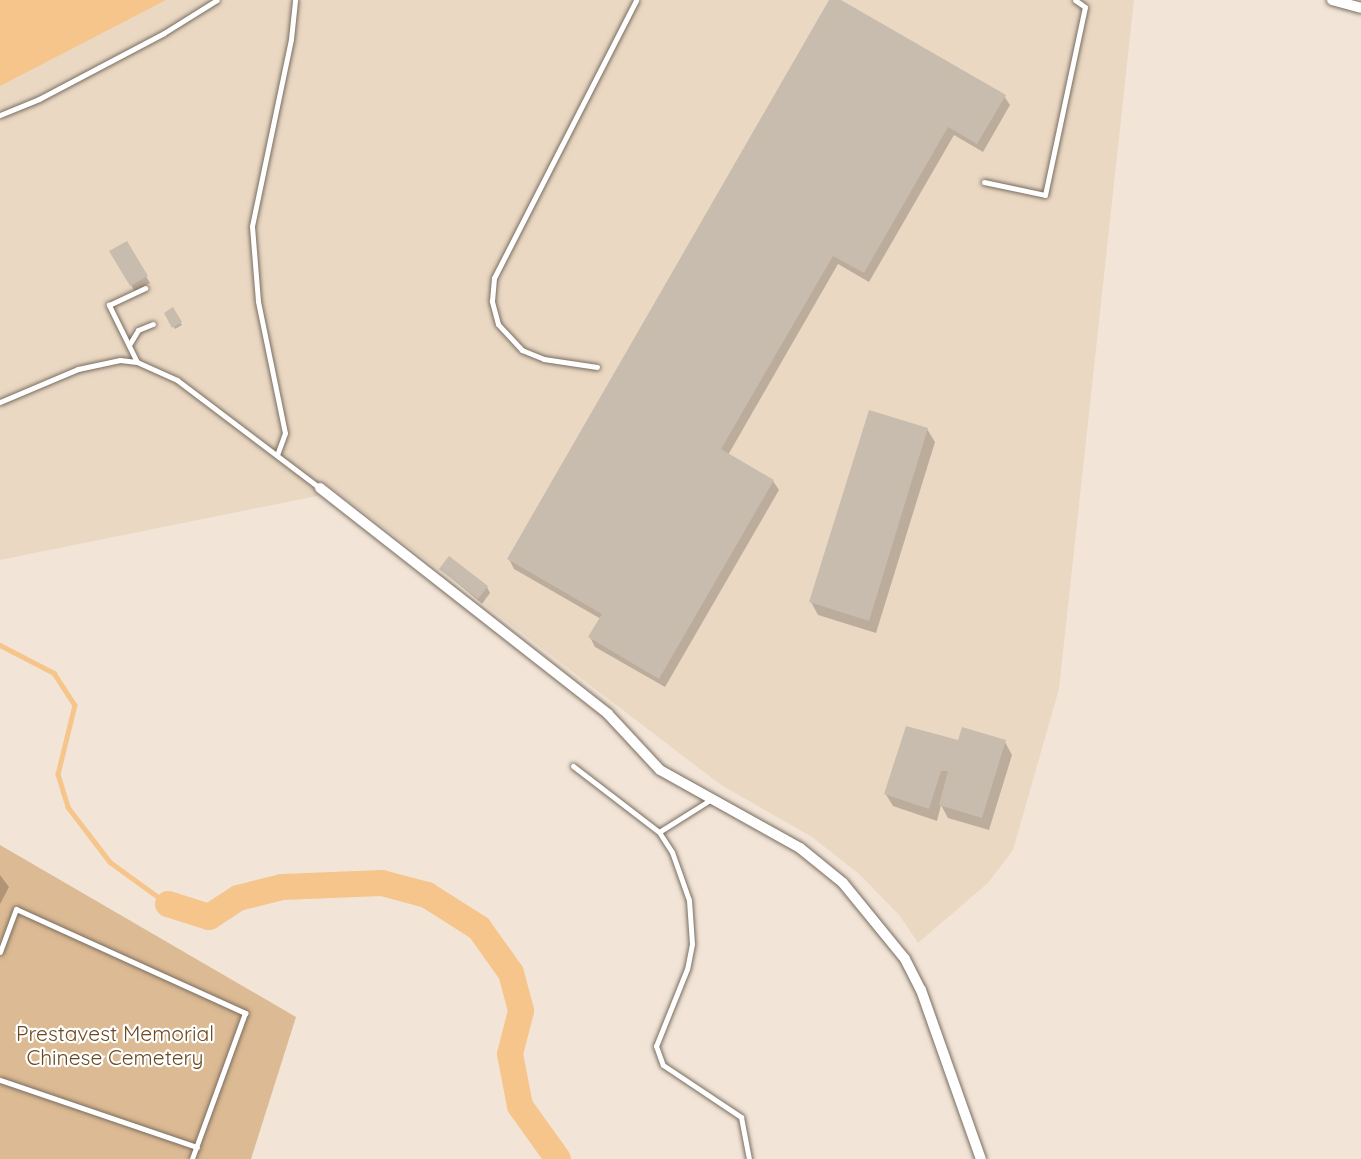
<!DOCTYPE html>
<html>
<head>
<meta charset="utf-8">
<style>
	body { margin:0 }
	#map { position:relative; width:1361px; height:1159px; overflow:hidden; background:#f2e5d7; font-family:Quicksand,sans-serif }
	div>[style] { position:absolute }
	.built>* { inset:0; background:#ead8c3 }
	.green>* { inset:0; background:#dcba93 }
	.water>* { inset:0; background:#f6c58c }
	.shadow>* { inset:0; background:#0003 }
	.stream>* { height:4.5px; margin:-2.25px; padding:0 2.25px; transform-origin:2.25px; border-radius:2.25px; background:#f6c58c }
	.river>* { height:26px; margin:-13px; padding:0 13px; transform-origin:13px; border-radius:13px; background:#f6c58c }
	.building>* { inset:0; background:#c8bcae }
	.roads { filter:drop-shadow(0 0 2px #796d60) drop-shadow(0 0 2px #796d60) }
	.service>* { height:5px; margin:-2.5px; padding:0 2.5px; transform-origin:2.5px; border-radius:2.5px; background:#fff }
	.minor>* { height:10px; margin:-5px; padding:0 5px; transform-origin:5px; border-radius:5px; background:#fff }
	span { translate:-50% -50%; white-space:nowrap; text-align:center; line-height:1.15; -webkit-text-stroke:4.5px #fff; paint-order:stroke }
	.park-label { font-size:21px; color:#6b4a20 }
</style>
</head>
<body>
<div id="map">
	<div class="built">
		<i style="clip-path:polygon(0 0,1134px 0,1059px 689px,1013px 850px,988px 883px,918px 943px,900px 916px,859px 874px,812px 837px,721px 785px,324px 482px,317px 496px,0 560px)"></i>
	</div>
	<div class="green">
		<i style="clip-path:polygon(0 845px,296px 1017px,251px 1159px,0 1159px)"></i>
	</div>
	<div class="water">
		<i style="clip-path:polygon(0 0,166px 0,0 86px)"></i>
	</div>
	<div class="shadow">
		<i style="clip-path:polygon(831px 0,838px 0,1004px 96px,1010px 105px,983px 152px,954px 135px,869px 282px,838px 264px,728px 455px,773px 481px,779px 490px,665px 687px,595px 647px,590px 637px,601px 619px,514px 569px,509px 559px)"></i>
		<i style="clip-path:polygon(127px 243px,150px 283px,135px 292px,112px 251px)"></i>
		<i style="clip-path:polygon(172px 309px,182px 325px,175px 329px,166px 313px)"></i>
		<i style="clip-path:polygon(927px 429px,935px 442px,876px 633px,818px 615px,811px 602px)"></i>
		<i style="clip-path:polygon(441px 569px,487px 587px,490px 593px,482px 604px)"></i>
		<i style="clip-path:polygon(959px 742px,1005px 742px,1012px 755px,989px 830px,948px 818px,941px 805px,937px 821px,893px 806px,885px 793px)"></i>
		<i style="clip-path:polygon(0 875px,9px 887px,0 904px)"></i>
	</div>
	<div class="stream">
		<i style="left:0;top:645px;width:61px;rotate:27.4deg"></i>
		<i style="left:54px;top:673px;width:38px;rotate:57deg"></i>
		<i style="left:75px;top:705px;width:71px;rotate:103.8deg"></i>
		<i style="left:58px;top:774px;width:34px;rotate:73deg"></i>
		<i style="left:68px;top:807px;width:69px;rotate:52.6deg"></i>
		<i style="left:110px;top:862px;width:72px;rotate:35.9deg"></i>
	</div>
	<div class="river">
		<i style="left:168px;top:904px;width:43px;rotate:17.6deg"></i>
		<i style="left:209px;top:917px;width:35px;rotate:-33deg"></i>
		<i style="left:238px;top:898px;width:45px;rotate:-14deg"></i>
		<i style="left:282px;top:887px;width:100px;rotate:-2.3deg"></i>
		<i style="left:382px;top:883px;width:47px;rotate:14.9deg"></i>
		<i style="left:427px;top:895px;width:62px;rotate:32.4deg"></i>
		<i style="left:479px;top:928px;width:55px;rotate:54.6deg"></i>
		<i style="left:511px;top:973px;width:39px;rotate:75deg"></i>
		<i style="left:521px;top:1011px;width:44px;rotate:104.3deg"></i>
		<i style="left:510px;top:1054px;width:53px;rotate:79.1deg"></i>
		<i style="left:520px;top:1106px;width:65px;rotate:54.4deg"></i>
	</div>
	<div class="building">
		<i style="clip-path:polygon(829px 0,841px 0,1006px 95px,977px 144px,948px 127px,864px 273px,833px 256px,721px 449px,774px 480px,659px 679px,588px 637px,602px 614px,507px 559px)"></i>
		<i style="clip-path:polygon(127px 241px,148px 276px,130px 286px,109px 251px)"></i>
		<i style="clip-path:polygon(173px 307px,182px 322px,172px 328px,164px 313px)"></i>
		<i style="clip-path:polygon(869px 410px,928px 428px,869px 621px,809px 602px)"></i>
		<i style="clip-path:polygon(449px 556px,488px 586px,478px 599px,439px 569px)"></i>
		<i style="clip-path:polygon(906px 726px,958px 740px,962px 727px,1006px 740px,982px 818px,939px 805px,948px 771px,941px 771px,929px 809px,884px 794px)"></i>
	</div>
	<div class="roads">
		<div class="service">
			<i style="left:0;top:115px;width:42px;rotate:-22.3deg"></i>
			<i style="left:39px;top:99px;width:141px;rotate:-27.8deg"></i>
			<i style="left:164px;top:33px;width:62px;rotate:-31.9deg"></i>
			<i style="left:984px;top:182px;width:62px;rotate:12deg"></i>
			<i style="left:1045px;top:195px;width:192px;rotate:-78deg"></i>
			<i style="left:1085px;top:7px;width:12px;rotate:-145deg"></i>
			<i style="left:129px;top:345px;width:17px;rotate:-59deg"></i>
			<i style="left:138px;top:330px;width:16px;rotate:-22deg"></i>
			<i style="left:137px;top:362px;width:64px;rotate:-116.2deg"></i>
			<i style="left:109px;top:305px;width:40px;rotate:-25deg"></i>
			<i style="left:597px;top:367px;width:54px;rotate:-171.4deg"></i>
			<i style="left:544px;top:359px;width:24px;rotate:-158deg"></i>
			<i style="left:522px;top:350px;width:35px;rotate:-133deg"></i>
			<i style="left:498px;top:324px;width:24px;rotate:-105deg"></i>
			<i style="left:492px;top:301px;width:23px;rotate:-85deg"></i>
			<i style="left:494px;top:278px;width:312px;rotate:-62.9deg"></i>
			<i style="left:0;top:402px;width:85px;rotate:-22.9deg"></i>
			<i style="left:78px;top:369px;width:43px;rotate:-12.1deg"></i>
			<i style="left:120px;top:360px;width:17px;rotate:7deg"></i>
			<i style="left:137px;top:362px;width:44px;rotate:24.2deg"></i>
			<i style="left:177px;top:380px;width:179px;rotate:37.1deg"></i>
			<i style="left:277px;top:455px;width:23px;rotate:-70deg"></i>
			<i style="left:285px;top:433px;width:135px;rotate:-101.6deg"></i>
			<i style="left:258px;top:301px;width:75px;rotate:-94.6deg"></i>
			<i style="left:252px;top:226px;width:191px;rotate:-78.2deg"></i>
			<i style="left:291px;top:39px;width:39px;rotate:-84deg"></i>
			<i style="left:573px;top:766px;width:108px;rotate:37.5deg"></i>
			<i style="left:710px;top:800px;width:60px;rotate:147.9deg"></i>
			<i style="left:659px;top:832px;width:24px;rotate:57deg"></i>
			<i style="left:672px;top:852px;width:51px;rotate:70.5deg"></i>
			<i style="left:689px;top:900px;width:44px;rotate:86.1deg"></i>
			<i style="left:692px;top:944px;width:25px;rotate:101deg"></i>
			<i style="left:687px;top:969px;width:83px;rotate:111.9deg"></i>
			<i style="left:656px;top:1046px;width:20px;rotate:70deg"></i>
			<i style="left:663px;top:1065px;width:94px;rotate:33.7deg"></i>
			<i style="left:741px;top:1117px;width:43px;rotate:79.2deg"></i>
			<i style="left:0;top:952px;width:46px;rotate:-69.6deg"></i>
			<i style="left:16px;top:909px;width:252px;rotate:24.4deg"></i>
			<i style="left:245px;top:1013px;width:155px;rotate:110deg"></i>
			<i style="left:0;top:1080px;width:208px;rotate:18.8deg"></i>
		</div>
		<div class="minor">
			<i style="left:1332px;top:0;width:30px;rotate:15deg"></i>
			<i style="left:320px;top:488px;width:366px;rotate:38.1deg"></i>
			<i style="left:608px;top:714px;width:76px;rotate:47.1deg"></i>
			<i style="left:660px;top:770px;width:160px;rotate:29.1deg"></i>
			<i style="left:800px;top:848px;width:55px;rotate:39.1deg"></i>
			<i style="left:843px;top:883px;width:98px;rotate:50.8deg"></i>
			<i style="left:905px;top:959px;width:35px;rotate:63deg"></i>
			<i style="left:921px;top:990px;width:179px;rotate:70.5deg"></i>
		</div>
	</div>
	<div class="park-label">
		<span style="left:115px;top:1045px">Prestavest Memorial<br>Chinese Cemetery</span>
	</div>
</div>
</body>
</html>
